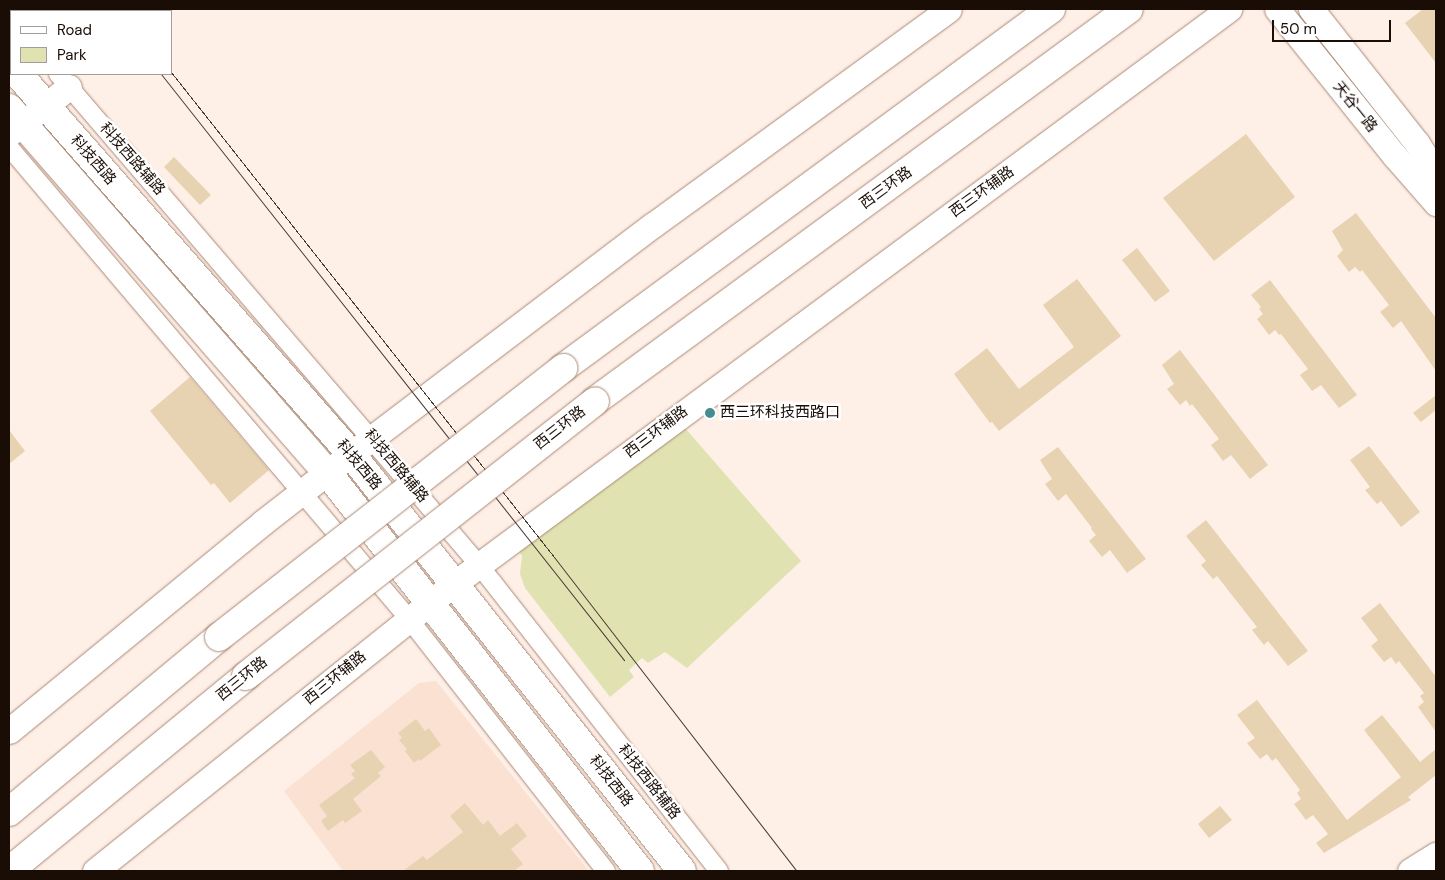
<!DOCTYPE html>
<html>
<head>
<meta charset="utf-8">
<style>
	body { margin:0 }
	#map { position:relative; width:1445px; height:880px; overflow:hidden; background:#feefe7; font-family:"DM Sans","Noto Sans SC",sans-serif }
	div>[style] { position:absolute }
	.built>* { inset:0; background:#fbe1d1 }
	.green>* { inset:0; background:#e0e3b1 }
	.building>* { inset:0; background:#e7d3b2 }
	.roads { filter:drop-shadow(0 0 1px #aa8975) drop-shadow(0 0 1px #aa8975) }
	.street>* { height:18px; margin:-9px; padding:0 9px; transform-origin:9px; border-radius:9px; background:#fff }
	.secondary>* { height:25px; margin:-12.5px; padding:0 12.5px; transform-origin:12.5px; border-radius:12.5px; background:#fff }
	.primary>* { height:28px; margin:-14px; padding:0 14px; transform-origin:14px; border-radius:14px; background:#fff }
	.highway>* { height:28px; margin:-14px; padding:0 14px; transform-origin:14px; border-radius:14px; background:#fff }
	.tram>* { height:1px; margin:-0.5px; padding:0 0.5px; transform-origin:0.5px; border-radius:0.5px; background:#493d35 }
	.bridges { filter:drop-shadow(0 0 1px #aa8975) drop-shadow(0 0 1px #aa8975) }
	.highway-bridge>* { height:28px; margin:-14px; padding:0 14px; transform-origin:14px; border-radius:14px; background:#fff }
	.dots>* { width:14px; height:14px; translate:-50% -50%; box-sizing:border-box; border:2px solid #fff; border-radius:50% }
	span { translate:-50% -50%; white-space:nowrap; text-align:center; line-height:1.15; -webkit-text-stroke:5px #fff; paint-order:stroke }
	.street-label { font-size:15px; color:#190d06 }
	.poi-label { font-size:15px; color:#190d06 }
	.left { translate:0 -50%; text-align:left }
	.frame { position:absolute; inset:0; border:10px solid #190d06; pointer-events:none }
	.legend { position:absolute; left:10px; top:10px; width:162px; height:65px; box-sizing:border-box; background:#fff; border:1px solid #a39e9b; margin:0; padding:6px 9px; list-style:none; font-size:15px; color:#190d06 }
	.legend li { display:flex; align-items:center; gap:10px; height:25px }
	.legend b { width:25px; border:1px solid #a39e9b }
	.scale { position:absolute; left:1272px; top:20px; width:119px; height:22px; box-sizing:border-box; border:2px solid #190d06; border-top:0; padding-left:6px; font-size:15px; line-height:18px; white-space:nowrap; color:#190d06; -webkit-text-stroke:4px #fff; paint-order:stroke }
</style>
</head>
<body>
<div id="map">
	<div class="built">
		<i style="clip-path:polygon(436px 681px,589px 871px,343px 871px,284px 791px,419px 683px)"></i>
	</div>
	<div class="green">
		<i style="clip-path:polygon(685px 428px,801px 561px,687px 668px,665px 652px,648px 663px,642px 658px,629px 670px,634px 677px,610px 697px,525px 588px,520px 574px,522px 556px,518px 550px)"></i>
	</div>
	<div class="building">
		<i style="clip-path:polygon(1423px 9px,1436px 9px,1436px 63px,1405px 23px)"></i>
		<i style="clip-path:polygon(1246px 134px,1295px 197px,1214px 261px,1163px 198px)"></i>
		<i style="clip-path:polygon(174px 157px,211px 195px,200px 205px,164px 167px)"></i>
		<i style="clip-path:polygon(1356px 213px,1436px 318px,1436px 371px,1401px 321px,1393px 328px,1380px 312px,1389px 305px,1362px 270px,1360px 272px,1355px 267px,1349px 272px,1337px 256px,1343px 250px,1332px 231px)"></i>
		<i style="clip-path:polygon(1137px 248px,1170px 291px,1155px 302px,1122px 260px)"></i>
		<i style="clip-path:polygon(1077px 279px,1121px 336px,999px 431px,992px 422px,990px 423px,954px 374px,987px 348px,1019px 389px,1074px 347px,1043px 305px)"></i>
		<i style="clip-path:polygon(1270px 280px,1357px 395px,1339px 408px,1321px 385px,1312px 391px,1300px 375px,1308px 369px,1281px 334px,1279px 335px,1275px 330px,1269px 335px,1257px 319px,1263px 314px,1259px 309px,1261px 307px,1251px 295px)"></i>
		<i style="clip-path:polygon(1180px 350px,1268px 465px,1250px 479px,1231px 455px,1223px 461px,1211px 445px,1219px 439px,1192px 404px,1190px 406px,1186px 400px,1180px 405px,1167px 389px,1174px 384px,1162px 365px)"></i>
		<i style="clip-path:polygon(190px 377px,269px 470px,230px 503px,214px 483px,211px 485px,150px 411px)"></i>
		<i style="clip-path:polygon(1436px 395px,1436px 410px,1421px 422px,1413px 413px)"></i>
		<i style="clip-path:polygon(9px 430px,25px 451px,9px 464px)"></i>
		<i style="clip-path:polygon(1369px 446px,1420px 512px,1401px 527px,1381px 501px,1377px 504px,1365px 490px,1370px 487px,1350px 460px)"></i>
		<i style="clip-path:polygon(1058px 447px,1146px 559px,1127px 573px,1110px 550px,1102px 557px,1089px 541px,1096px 535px,1091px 529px,1092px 528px,1066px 494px,1058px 501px,1045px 484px,1052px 479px,1040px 460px)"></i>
		<i style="clip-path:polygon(1206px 520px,1308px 651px,1288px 666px,1268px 641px,1264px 645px,1252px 630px,1257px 627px,1217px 576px,1213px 579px,1201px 565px,1206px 561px,1186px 536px)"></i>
		<i style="clip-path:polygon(1380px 603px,1436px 677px,1436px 732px,1418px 707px,1424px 702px,1420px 696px,1424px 693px,1399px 661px,1396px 664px,1391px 657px,1384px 662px,1371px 646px,1378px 640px,1361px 618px)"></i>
		<i style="clip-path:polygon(1257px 700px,1347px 820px,1401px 777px,1364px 730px,1382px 715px,1420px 762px,1436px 749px,1436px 775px,1408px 797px,1411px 800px,1324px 853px,1316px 843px,1328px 834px,1313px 815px,1306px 820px,1294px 804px,1301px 799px,1297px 793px,1300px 790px,1276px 758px,1272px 761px,1267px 754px,1260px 759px,1247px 743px,1255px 738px,1237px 715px)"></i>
		<i style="clip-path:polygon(416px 719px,425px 731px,429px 728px,441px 745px,420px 761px,419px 759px,414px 763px,405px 751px,407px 749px,399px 740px,402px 738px,398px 733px)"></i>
		<i style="clip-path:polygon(371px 750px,385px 767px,378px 773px,381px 776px,353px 799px,362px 811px,345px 823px,343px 820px,328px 831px,321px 821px,327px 816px,319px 805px,355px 778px,351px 774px,355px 771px,350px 765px)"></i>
		<i style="clip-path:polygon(465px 803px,483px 825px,488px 820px,500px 836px,517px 823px,527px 836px,511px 849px,523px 864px,514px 871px,403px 871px,423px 856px,427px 860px,463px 832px,450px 816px)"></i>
		<i style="clip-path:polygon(1220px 806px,1232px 820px,1209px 838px,1198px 824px)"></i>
	</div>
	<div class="roads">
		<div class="street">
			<i style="left:9px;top:21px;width:3px;rotate:45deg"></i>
			<i style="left:58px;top:74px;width:647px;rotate:49.39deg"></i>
			<i style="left:479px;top:565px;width:389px;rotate:51.9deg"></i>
			<i style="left:9px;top:147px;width:619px;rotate:49.72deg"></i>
			<i style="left:409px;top:619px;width:320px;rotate:52deg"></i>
		</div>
		<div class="secondary">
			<i style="left:1277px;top:9px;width:187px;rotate:51.3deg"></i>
			<i style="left:1394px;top:155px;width:64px;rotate:48.8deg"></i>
			<i style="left:1311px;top:9px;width:171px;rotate:51.7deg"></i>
			<i style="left:1417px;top:143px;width:36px;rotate:58deg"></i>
			<i style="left:9px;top:134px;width:76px;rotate:-38.1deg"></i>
			<i style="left:9px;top:731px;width:328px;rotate:-39.4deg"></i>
			<i style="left:262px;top:523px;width:113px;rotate:-37.8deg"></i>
			<i style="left:351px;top:454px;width:379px;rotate:-37.2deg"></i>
			<i style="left:653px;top:225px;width:366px;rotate:-36.1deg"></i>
			<i style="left:95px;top:871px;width:461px;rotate:-38.7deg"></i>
			<i style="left:455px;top:583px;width:964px;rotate:-36.56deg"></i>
			<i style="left:1410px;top:871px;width:31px;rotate:-32deg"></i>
		</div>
		<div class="primary">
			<i style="left:18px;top:74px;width:505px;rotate:48.77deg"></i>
			<i style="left:351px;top:454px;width:532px;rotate:51.56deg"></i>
			<i style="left:9px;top:108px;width:483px;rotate:48.9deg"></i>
			<i style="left:327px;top:472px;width:507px;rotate:51.89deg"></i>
		</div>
		<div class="highway">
			<i style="left:563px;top:368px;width:606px;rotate:-36.34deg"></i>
			<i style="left:595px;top:401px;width:662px;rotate:-36.28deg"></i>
			<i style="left:9px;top:812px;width:273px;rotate:-39.8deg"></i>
			<i style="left:9px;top:871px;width:307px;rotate:-39.4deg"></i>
		</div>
	</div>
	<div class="tram">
		<i style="left:110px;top:9px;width:3px;rotate:45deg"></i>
		<i style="left:122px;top:9px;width:3px;rotate:45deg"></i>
		<i style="left:171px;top:72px;width:618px;rotate:51.7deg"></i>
		<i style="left:554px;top:557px;width:397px;rotate:52.3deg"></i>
		<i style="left:161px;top:74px;width:747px;rotate:51.69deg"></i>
	</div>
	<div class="bridges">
		<div class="highway-bridge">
			<i style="left:219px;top:637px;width:437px;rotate:-38deg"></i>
			<i style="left:246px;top:676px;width:444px;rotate:-38.2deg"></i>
		</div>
	</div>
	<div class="dots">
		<i style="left:710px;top:413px;background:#458d8e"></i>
	</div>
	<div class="street-label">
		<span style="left:1355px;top:107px;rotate:51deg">天谷一路</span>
		<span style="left:132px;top:159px;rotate:49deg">科技西路辅路</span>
		<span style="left:93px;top:160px;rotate:49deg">科技西路</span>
		<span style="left:886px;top:188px;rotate:-36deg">西三环路</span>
		<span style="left:982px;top:192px;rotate:-36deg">西三环辅路</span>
		<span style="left:560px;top:428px;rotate:-38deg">西三环路</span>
		<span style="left:656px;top:432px;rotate:-37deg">西三环辅路</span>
		<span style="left:359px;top:465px;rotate:50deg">科技西路</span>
		<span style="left:396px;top:466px;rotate:50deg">科技西路辅路</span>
		<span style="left:335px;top:678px;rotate:-39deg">西三环辅路</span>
		<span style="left:242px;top:679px;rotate:-39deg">西三环路</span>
		<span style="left:611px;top:781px;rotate:52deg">科技西路</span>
		<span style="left:649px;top:782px;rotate:52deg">科技西路辅路</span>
	</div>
	<div class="poi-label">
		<span class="left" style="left:720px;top:413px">西三环科技西路口</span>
	</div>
	<div class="frame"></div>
	<ul class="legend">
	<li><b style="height:6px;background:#fff"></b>Road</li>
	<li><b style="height:14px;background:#e0e3b1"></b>Park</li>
	</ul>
	<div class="scale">50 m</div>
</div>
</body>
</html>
